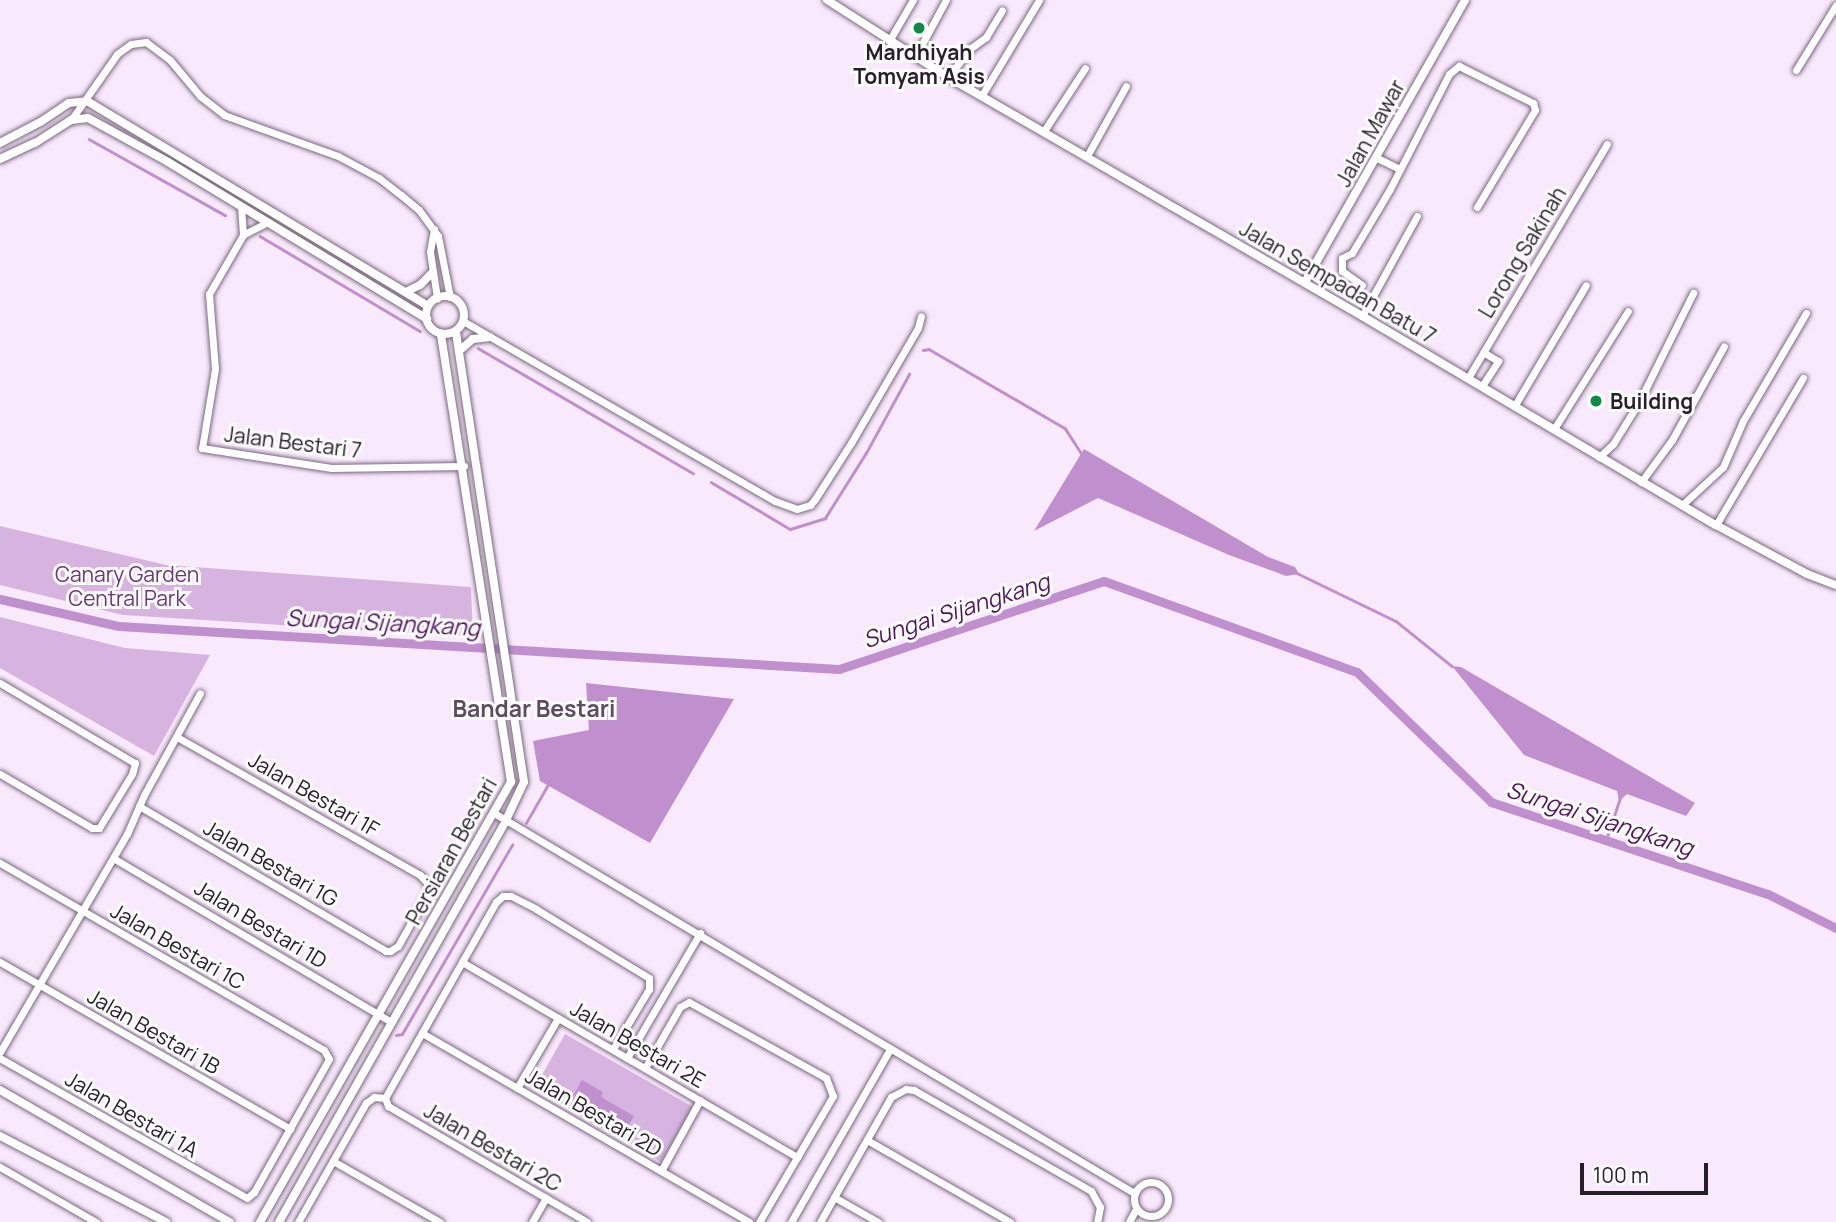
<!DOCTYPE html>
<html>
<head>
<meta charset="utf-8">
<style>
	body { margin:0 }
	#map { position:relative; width:1836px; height:1222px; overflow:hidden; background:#f9e9fd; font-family:Manrope,sans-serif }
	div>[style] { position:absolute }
	.green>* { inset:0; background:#d7b4e0 }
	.water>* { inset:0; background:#c08fcd }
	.stream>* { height:2.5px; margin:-1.25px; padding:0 1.25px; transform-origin:1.25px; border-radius:1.25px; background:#c08fcd }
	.canal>* { height:9px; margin:-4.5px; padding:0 4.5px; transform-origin:4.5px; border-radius:4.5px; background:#c08fcd }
	.roads { filter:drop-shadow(0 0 2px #7a687f) drop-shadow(0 0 2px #7a687f) }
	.minor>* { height:7px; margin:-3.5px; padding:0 3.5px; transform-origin:3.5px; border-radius:3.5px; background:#fff }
	.minor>.ring { margin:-3.5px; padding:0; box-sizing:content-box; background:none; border:7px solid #fff; border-radius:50% }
	.tertiary>* { height:8px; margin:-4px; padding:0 4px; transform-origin:4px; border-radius:4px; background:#fff }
	.tertiary>.ring { margin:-4px; padding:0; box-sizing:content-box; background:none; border:8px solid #fff; border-radius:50% }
	.dots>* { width:19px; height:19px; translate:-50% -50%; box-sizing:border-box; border:4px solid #fcfcfc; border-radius:50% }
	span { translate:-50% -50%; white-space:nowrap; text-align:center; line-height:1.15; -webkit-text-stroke:6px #fcfcfc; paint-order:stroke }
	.poi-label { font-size:21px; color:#272029; font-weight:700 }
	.left { translate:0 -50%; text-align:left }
	.street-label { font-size:21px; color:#272029 }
	.park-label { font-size:21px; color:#6e337d }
	.water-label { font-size:23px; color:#511560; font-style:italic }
	.neighbourhood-label { font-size:23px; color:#5e4d62; font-weight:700 }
	.scale { position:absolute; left:1580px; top:1163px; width:128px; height:32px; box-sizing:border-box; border:4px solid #272029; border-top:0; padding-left:9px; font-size:21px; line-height:24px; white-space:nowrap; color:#272029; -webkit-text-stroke:5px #fcfcfc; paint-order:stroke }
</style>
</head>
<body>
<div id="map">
	<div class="green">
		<i style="clip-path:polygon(0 526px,166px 565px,471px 587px,473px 637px,123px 615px,0 585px)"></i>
		<i style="clip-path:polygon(0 617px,125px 648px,210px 655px,154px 756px,0 668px)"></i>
		<i style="clip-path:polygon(565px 1034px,693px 1107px,661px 1162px,534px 1089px)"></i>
	</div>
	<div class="water">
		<i style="clip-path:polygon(1084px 449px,1268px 557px,1295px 567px,1299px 574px,1286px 576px,1229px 555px,1098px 498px,1034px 531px)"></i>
		<i style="clip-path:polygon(1452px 666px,1461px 667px,1695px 803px,1686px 816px,1627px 794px,1619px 801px,1617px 791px,1524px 755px)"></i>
		<i style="clip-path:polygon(586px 683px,734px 699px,650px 843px,540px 781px,533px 741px,589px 730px)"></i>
		<i style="clip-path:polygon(582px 1080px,603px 1092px,601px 1097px,634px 1116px,626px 1130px,571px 1099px)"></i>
	</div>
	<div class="stream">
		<i style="left:89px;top:139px;width:156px;rotate:29.2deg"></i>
		<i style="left:260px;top:236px;width:186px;rotate:30.7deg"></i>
		<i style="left:478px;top:348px;width:249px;rotate:30.2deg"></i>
		<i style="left:923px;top:350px;width:6px;rotate:-9deg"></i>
		<i style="left:929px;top:349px;width:157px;rotate:30.2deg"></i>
		<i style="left:1065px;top:428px;width:33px;rotate:57deg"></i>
		<i style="left:711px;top:482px;width:92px;rotate:30.7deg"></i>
		<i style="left:790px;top:529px;width:37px;rotate:-17deg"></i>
		<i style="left:825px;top:518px;width:77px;rotate:-57.8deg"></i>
		<i style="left:866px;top:453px;width:90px;rotate:-61.4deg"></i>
		<i style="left:1297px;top:573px;width:110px;rotate:25.9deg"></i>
		<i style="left:1396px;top:621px;width:72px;rotate:38.8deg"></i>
		<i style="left:526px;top:823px;width:46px;rotate:-60.1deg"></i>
		<i style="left:1606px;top:840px;width:44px;rotate:-71.6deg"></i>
		<i style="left:396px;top:1035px;width:6px;rotate:-9deg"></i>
		<i style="left:402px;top:1034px;width:219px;rotate:-59.8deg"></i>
	</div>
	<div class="canal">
		<i style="left:0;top:599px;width:122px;rotate:12.8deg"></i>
		<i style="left:119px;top:626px;width:721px;rotate:3.42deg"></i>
		<i style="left:839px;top:669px;width:279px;rotate:-18.4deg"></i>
		<i style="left:1104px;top:581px;width:269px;rotate:19.8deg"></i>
		<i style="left:1357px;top:672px;width:187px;rotate:44.1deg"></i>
		<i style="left:1491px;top:802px;width:292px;rotate:18.4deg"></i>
		<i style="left:1768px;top:894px;width:76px;rotate:26.6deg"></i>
	</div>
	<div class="roads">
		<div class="minor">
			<i style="left:889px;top:41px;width:48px;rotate:-59.7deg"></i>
			<i style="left:915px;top:57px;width:65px;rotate:-61.5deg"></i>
			<i style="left:1796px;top:70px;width:76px;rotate:-58.4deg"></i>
			<i style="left:948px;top:77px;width:37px;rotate:-52deg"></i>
			<i style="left:971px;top:48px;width:19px;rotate:-36deg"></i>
			<i style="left:986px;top:37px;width:31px;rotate:-59deg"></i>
			<i style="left:982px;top:95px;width:111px;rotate:-59deg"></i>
			<i style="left:71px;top:120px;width:80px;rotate:-55.1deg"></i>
			<i style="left:117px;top:54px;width:17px;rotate:-36deg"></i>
			<i style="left:131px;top:44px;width:15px;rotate:-8deg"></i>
			<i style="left:146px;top:42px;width:30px;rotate:37deg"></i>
			<i style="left:170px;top:60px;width:47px;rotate:50.2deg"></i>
			<i style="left:200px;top:96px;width:31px;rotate:38deg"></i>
			<i style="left:224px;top:115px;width:121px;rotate:19.8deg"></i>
			<i style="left:338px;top:156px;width:47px;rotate:28.2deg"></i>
			<i style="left:379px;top:178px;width:28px;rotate:38deg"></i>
			<i style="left:401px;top:195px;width:23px;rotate:40deg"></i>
			<i style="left:419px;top:210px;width:32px;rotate:54deg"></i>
			<i style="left:438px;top:236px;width:62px;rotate:78.9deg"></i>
			<i style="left:1044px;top:131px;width:75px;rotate:-56.9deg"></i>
			<i style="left:1087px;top:156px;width:80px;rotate:-60.9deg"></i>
			<i style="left:1377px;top:158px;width:25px;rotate:26deg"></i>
			<i style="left:241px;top:206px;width:29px;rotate:86deg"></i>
			<i style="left:268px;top:222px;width:28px;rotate:153deg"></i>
			<i style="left:243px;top:235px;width:68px;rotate:120deg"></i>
			<i style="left:209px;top:294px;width:75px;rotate:85.4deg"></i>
			<i style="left:215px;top:369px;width:80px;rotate:99.3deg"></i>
			<i style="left:202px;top:448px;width:131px;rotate:8.8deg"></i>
			<i style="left:331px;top:468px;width:133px;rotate:-0.9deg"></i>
			<i style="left:434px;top:229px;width:23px;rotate:100deg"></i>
			<i style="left:430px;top:252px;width:47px;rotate:81.3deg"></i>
			<i style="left:1362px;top:285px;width:24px;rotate:-145deg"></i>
			<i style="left:1342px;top:271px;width:13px;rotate:-90deg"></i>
			<i style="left:1342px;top:258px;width:11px;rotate:-27deg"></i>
			<i style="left:1352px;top:253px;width:74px;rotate:-59.3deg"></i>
			<i style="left:1390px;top:189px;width:129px;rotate:-62.8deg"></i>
			<i style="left:1449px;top:74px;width:13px;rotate:-39deg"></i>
			<i style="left:1459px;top:66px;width:83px;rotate:26.6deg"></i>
			<i style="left:1533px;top:103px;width:7px;rotate:74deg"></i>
			<i style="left:1535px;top:110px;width:113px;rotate:120.9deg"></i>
			<i style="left:1362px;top:316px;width:114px;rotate:-61.2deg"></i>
			<i style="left:463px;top:321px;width:360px;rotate:30deg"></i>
			<i style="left:775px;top:501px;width:23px;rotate:20deg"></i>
			<i style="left:797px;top:509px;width:14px;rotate:-17deg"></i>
			<i style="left:810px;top:505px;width:8px;rotate:-50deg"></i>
			<i style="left:815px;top:499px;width:67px;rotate:-57.3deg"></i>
			<i style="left:851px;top:443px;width:133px;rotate:-59.8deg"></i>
			<i style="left:918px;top:328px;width:12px;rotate:-76deg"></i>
			<i style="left:1468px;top:378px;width:272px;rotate:-59.3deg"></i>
			<i style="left:1482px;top:386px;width:30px;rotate:-57deg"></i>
			<i style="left:1498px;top:361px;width:17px;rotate:-149deg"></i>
			<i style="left:1515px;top:405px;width:139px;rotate:-59.4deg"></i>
			<i style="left:1554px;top:429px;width:139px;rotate:-57.9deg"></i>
			<i style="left:1599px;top:457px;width:19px;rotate:-43deg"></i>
			<i style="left:1613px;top:444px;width:49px;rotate:-58.2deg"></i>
			<i style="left:1639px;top:402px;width:122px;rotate:-63.6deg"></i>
			<i style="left:1641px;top:482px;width:52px;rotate:-53.6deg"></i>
			<i style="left:1672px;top:440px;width:107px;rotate:-61deg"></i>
			<i style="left:1682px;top:505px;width:56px;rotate:-42.8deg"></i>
			<i style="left:1723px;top:467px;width:50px;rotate:-66.5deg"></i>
			<i style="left:1743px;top:421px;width:125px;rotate:-59.7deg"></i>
			<i style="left:1716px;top:525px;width:171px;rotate:-59.4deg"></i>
			<i style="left:0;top:683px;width:157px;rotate:30.7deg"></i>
			<i style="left:135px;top:763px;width:11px;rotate:105deg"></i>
			<i style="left:132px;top:774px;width:63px;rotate:121.4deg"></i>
			<i style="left:99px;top:828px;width:7px;rotate:180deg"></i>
			<i style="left:92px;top:828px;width:107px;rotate:-149.6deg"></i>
			<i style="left:139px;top:806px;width:286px;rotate:30.4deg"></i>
			<i style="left:386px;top:951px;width:4px"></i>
			<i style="left:390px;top:951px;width:9px;rotate:-32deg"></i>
			<i style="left:398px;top:946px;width:60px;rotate:-60.9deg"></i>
			<i style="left:427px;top:894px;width:9px;rotate:-69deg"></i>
			<i style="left:430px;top:886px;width:15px;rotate:-132deg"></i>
			<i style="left:420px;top:875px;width:279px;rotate:-150.4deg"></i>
			<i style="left:494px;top:813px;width:744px;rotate:30.7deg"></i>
			<i style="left:113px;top:858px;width:321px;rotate:30.5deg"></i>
			<i style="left:0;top:863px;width:374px;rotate:30deg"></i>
			<i style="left:324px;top:1050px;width:10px;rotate:61deg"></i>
			<i style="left:329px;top:1059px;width:153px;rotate:119.4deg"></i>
			<i style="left:254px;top:1192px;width:9px;rotate:139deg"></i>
			<i style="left:247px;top:1198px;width:284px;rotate:-150.5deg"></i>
			<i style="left:0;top:962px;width:335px;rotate:29.9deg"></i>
			<i style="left:462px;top:962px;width:388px;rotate:30.2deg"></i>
			<i style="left:422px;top:1033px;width:378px;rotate:30deg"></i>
			<i style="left:0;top:1052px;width:252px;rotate:-59.8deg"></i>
			<i style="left:127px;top:834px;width:43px;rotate:-66.4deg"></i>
			<i style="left:144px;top:795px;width:116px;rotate:-61.2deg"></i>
			<i style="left:627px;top:1058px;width:145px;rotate:-59.7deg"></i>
			<i style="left:645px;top:1068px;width:70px;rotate:-60.2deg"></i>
			<i style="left:680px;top:1007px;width:10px;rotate:-29deg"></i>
			<i style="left:689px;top:1002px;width:157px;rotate:29deg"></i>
			<i style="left:826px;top:1078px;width:19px;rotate:69deg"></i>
			<i style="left:833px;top:1096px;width:146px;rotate:120.4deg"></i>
			<i style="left:517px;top:1088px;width:81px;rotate:-59.6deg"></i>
			<i style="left:385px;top:1098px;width:225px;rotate:-60.5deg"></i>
			<i style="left:496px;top:902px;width:9px;rotate:-41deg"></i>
			<i style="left:503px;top:896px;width:8px"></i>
			<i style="left:511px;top:896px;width:28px;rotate:27deg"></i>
			<i style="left:536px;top:909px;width:132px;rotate:31.4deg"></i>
			<i style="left:649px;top:978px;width:11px;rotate:90deg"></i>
			<i style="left:649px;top:989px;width:70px;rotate:121deg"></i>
			<i style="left:385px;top:1098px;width:9px;rotate:69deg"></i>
			<i style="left:388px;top:1106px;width:230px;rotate:30.2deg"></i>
			<i style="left:867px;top:1140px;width:165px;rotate:29.8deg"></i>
			<i style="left:333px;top:1161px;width:123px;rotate:29.7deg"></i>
			<i style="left:0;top:1167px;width:111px;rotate:29.8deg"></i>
			<i style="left:661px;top:1171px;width:81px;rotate:-61.2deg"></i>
			<i class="ring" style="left:1134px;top:1182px;width:27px;height:27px"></i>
			<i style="left:834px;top:1197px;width:51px;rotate:29.6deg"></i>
			<i style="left:298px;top:1222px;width:137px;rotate:-60.3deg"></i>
			<i style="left:366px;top:1103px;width:10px;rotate:-37deg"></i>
			<i style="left:374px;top:1097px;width:11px;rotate:5deg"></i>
			<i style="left:532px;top:1222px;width:28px;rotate:-60deg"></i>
			<i style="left:791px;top:1222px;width:199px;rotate:-60.2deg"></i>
			<i style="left:820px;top:1222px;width:144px;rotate:-60.4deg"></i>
			<i style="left:891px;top:1097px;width:17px;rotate:-28deg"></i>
			<i style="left:906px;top:1089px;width:8px;rotate:7deg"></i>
			<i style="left:914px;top:1090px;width:204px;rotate:29.7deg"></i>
			<i style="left:1091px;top:1191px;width:18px;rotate:61deg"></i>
			<i style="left:1100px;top:1207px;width:15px;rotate:101deg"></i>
			<i style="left:1129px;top:1222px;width:15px;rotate:-62deg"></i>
		</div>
		<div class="tertiary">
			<i style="left:827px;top:0;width:143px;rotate:32.5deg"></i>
			<i style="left:948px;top:77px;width:478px;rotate:30deg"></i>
			<i style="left:1362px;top:316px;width:411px;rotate:30.6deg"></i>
			<i style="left:1716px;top:525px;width:103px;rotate:28.3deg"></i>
			<i style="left:1807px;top:574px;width:31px;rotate:21deg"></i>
			<i style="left:0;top:143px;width:47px;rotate:-27.6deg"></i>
			<i style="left:42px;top:121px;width:32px;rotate:-34deg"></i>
			<i style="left:69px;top:103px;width:18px;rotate:-6deg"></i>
			<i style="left:87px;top:101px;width:398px;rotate:31deg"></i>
			<i style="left:0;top:159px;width:38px;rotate:-25deg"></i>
			<i style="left:35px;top:143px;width:43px;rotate:-32.6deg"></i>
			<i style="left:71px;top:120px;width:17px;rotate:-7deg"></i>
			<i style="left:88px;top:118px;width:91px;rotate:28.8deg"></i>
			<i style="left:168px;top:162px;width:303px;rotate:31.2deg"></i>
			<i style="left:1305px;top:282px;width:324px;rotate:-60.4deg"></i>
			<i style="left:406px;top:292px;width:16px;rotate:-27deg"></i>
			<i style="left:420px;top:285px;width:18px;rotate:-45deg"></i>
			<i class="ring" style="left:426px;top:296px;width:30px;height:30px"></i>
			<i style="left:459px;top:351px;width:18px;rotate:-41deg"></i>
			<i style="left:473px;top:339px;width:17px;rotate:-7deg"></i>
			<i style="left:0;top:1090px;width:265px;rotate:29.9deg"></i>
			<i style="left:0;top:1136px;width:187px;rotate:27.4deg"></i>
			<i style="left:260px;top:1222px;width:507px;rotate:-60.3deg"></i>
			<i style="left:511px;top:782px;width:453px;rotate:-98.9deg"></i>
			<i style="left:279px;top:1222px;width:462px;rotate:-60.5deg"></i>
			<i style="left:506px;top:820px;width:42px;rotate:-64.7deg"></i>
			<i style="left:524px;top:782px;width:456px;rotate:-98.6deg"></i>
		</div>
	</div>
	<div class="dots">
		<i style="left:919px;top:28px;background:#0f8a45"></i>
		<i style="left:1596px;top:401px;background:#0f8a45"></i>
	</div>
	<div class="poi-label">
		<span style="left:919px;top:64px">Mardhiyah<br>Tomyam Asis</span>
		<span class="left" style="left:1610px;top:401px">Building</span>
	</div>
	<div class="street-label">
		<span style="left:1370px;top:133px;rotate:-61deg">Jalan Mawar</span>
		<span style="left:1522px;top:252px;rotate:-59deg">Lorong Sakinah</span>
		<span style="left:1338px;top:282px;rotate:30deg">Jalan Sempadan Batu 7</span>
		<span style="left:293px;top:442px;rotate:7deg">Jalan Bestari 7</span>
		<span style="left:314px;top:794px;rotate:30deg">Jalan Bestari 1F</span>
		<span style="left:451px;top:851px;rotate:-61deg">Persiaran Bestari</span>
		<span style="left:271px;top:863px;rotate:30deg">Jalan Bestari 1G</span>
		<span style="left:261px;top:924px;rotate:31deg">Jalan Bestari 1D</span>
		<span style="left:178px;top:946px;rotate:30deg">Jalan Bestari 1C</span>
		<span style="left:154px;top:1031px;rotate:30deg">Jalan Bestari 1B</span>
		<span style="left:638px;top:1044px;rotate:30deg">Jalan Bestari 2E</span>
		<span style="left:594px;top:1112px;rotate:30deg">Jalan Bestari 2D</span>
		<span style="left:132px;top:1114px;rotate:30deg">Jalan Bestari 1A</span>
		<span style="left:493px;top:1147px;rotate:30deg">Jalan Bestari 2C</span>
	</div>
	<div class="park-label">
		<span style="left:127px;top:586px">Canary Garden<br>Central Park</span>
	</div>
	<div class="water-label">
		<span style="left:956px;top:610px;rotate:-18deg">Sungai Sijangkang</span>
		<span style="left:383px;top:622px;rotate:3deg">Sungai Sijangkang</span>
		<span style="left:1600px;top:818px;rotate:18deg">Sungai Sijangkang</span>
	</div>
	<div class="neighbourhood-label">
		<span style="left:534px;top:708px">Bandar Bestari</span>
	</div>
	<div class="scale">100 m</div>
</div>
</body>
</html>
